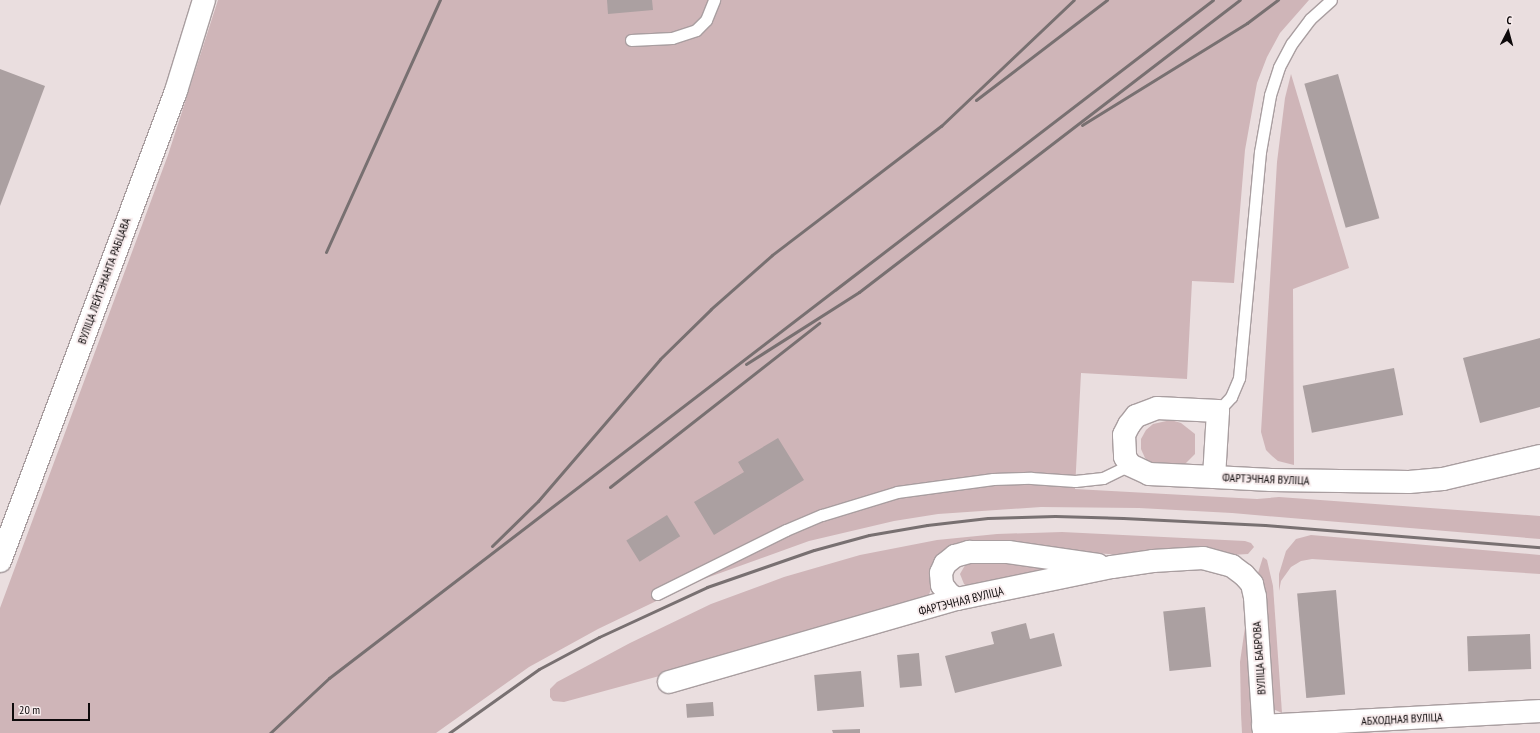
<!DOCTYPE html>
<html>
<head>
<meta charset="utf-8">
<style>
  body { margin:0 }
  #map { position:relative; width:1540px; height:733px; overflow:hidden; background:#eadedf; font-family:"PT Sans Narrow",sans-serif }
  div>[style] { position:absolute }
  .green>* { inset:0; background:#cfb5b8 }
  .building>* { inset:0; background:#aba0a1; transform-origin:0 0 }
  .roads { filter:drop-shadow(1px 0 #a99ea0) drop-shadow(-1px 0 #a99ea0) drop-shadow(0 1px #a99ea0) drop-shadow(0 -1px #a99ea0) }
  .service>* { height:11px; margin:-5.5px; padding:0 5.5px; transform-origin:5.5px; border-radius:5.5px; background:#fff }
  .minor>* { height:22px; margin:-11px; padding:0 11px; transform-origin:11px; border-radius:11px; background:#fff }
  .rail>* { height:3px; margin:-1.5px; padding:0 1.5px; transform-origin:1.5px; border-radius:1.5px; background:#787071 }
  span { translate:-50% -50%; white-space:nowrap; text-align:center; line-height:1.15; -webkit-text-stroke:3.5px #f7ebec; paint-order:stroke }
  .street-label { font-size:12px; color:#0e0a0b }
  .north { position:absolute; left:1488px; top:12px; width:40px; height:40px; -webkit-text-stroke:3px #f7ebec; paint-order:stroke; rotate:6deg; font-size:11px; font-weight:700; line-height:16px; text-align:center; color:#0e0a0b }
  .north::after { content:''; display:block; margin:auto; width:14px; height:18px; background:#0e0a0b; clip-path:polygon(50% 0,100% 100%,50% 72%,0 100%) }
  .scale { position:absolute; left:12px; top:703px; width:78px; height:18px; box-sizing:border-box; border:2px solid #0e0a0b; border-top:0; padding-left:5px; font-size:12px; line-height:14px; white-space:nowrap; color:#0e0a0b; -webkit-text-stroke:3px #f7ebec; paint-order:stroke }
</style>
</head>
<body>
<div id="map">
  <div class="green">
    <div style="clip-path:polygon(218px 0,1309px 0,1280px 33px,1267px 57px,1257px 83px,1245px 150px,1234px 283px,1192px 281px,1187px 379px,1081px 373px,1075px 489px,1257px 499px,1279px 497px,1540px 516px,1540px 539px,1232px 513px,1139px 508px,1041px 507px,938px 514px,894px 521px,809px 541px,698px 581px,598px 629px,529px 667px,436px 733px,0 733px,0 608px,168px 155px)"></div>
    <div style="clip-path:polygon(1291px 74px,1349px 268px,1293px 289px,1294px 465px,1278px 461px,1272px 456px,1266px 450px,1261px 432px,1277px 162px,1285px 98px)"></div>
    <div style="clip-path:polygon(1171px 420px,1181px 423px,1195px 434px,1195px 454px,1182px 467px,1152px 464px,1145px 458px,1141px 449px,1141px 439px,1146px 430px,1153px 424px)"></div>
    <div style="clip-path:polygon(1062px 532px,1245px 541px,1251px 543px,1254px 547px,1248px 554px,1232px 555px,1121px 555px,993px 545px,934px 581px,927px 600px,913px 607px,564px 702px,553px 701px,550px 697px,550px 689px,557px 682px,630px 643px,711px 604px,784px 577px,860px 555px,937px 540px,997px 534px)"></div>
    <div style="clip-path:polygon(1311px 535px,1540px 555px,1540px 574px,1312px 559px,1301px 561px,1291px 567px,1281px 581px,1279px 591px,1279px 574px,1286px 551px,1296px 539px)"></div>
    <div style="clip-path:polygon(1263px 557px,1267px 560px,1273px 586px,1282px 713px,1273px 709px,1258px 573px)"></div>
    <div style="clip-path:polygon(968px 560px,1046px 565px,1047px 569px,1046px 573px,969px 588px,964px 584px,960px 574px)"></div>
    <div style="clip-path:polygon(1245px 627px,1246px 627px,1252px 733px,1242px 733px,1241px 714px,1240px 662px)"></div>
  </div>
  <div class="building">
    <div style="clip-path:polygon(607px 0,652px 0,653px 10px,608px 14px)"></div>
    <div style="clip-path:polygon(0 69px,45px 86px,0 206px)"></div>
    <div style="left:1338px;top:74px;width:150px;height:35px;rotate:74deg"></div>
    <div style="clip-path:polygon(1540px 338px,1540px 407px,1480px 423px,1463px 358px)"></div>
    <div style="left:1394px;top:368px;width:48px;height:93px;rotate:79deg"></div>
    <div style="clip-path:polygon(778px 438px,804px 480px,714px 535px,694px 502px,744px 472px,738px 462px)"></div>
    <div style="left:667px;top:515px;width:25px;height:48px;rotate:58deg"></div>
    <div style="left:1336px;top:590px;width:105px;height:39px;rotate:85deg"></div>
    <div style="left:1205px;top:607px;width:60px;height:42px;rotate:84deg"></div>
    <div style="clip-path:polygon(1026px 623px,1030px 639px,1054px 633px,1062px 666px,955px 693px,945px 656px,994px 644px,991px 632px)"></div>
    <div style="left:1530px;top:634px;width:35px;height:63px;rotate:88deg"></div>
    <div style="left:919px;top:653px;width:33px;height:22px;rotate:85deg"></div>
    <div style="left:861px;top:671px;width:36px;height:47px;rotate:85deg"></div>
    <div style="left:713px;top:702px;width:14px;height:27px;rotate:86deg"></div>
    <div style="clip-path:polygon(860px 729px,860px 733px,833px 733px,832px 730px)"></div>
  </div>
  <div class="roads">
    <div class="service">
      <div style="left:631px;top:40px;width:41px;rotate:-2.8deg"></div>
      <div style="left:672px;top:38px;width:25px;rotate:-18deg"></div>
      <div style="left:696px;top:30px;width:14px;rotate:-45deg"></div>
      <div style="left:706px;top:20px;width:22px;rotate:-68deg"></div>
      <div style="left:1218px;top:411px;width:19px;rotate:-47deg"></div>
      <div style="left:1231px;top:397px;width:21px;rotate:-67deg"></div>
      <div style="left:1239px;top:378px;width:227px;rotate:-84.7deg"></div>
      <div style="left:1260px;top:152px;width:58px;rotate:-80deg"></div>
      <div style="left:1270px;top:95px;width:29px;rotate:-72deg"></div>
      <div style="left:1279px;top:67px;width:27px;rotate:-62deg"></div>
      <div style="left:1292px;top:43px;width:30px;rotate:-53deg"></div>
      <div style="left:1310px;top:19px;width:28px;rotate:-42deg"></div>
      <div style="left:657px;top:594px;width:144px;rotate:-26.4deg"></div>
      <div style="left:786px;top:530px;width:39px;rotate:-23deg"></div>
      <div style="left:822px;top:515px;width:78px;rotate:-17deg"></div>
      <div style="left:897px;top:492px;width:97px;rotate:-7.7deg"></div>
      <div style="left:993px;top:479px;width:38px;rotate:-2deg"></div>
      <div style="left:1031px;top:478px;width:44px;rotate:3.9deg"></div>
      <div style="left:1075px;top:481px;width:28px;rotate:-6deg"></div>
      <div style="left:1103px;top:478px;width:30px;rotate:-26deg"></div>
    </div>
    <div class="minor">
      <div style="left:1214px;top:477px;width:66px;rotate:-86.5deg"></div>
      <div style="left:1218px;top:411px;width:61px;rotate:-177.2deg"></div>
      <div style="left:1157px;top:408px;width:22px;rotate:159deg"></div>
      <div style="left:1136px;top:416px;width:11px;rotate:128deg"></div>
      <div style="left:1129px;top:425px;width:11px;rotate:117deg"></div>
      <div style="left:1124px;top:435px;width:22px;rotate:87deg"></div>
      <div style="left:1125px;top:457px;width:9px;rotate:58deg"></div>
      <div style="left:1130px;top:465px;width:21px;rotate:25deg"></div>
      <div style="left:1149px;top:474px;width:65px;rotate:2.6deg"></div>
      <div style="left:1214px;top:477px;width:57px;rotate:3deg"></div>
      <div style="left:1271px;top:480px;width:138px;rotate:0.8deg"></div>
      <div style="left:1409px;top:482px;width:34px;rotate:-5deg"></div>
      <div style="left:1443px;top:479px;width:100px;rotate:-13.3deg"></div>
      <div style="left:0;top:561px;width:502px;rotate:-69.47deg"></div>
      <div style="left:176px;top:91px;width:95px;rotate:-72.9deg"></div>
      <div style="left:957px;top:599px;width:9px;rotate:-148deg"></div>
      <div style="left:949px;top:594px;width:11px;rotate:-128deg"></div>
      <div style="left:942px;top:585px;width:12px;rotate:-95deg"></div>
      <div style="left:941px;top:573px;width:10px;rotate:-66deg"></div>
      <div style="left:945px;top:564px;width:13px;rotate:-39deg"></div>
      <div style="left:955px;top:556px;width:15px;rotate:-16deg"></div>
      <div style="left:969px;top:552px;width:39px"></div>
      <div style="left:1008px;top:552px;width:91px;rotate:8.2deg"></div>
      <div style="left:669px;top:682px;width:300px;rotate:-16.1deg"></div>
      <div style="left:957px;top:599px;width:158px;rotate:-11.7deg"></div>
      <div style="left:1112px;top:567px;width:41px;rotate:-8.3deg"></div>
      <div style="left:1153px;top:561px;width:50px;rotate:-3.4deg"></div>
      <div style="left:1203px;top:558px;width:30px;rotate:15deg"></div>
      <div style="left:1232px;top:566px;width:15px;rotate:37deg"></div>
      <div style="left:1244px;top:575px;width:12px;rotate:48deg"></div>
      <div style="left:1252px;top:584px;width:13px;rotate:77deg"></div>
      <div style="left:1255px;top:597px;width:136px;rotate:86.2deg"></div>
      <div style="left:1263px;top:726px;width:277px;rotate:-3.1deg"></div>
    </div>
  </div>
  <div class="rail">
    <div style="left:976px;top:100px;width:165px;rotate:-37.4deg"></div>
    <div style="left:1082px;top:125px;width:194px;rotate:-31.7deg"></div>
    <div style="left:1247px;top:23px;width:39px;rotate:-37deg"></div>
    <div style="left:326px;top:252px;width:277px;rotate:-65.7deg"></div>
    <div style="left:746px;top:364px;width:134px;rotate:-32.5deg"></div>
    <div style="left:859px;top:292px;width:480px;rotate:-37.5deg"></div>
    <div style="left:610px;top:487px;width:266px;rotate:-38.1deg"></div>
    <div style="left:492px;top:546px;width:64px;rotate:-44.4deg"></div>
    <div style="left:538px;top:501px;width:187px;rotate:-49.3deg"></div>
    <div style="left:660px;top:359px;width:71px;rotate:-44.4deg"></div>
    <div style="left:711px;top:309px;width:81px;rotate:-41.5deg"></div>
    <div style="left:772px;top:255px;width:213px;rotate:-37.4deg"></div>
    <div style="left:941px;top:126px;width:183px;rotate:-43.5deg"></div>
    <div style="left:270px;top:733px;width:81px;rotate:-43deg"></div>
    <div style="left:329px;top:678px;width:1114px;rotate:-37.49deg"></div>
    <div style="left:449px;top:733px;width:110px;rotate:-35.4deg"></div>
    <div style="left:539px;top:669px;width:68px;rotate:-28.1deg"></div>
    <div style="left:599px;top:637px;width:119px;rotate:-24.8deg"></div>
    <div style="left:707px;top:587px;width:113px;rotate:-19.1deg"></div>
    <div style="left:814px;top:550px;width:57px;rotate:-15.3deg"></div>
    <div style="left:869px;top:535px;width:59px;rotate:-9.8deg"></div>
    <div style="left:927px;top:525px;width:61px;rotate:-6.5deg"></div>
    <div style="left:988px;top:518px;width:67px;rotate:-1.7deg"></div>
    <div style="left:1055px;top:516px;width:68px;rotate:1.7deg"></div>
    <div style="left:1123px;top:518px;width:142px;rotate:2.8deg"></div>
    <div style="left:1265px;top:525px;width:276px;rotate:4.6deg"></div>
  </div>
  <div class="street-label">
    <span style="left:104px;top:281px;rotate:-70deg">ВУЛІЦА ЛЕЙТЭНАНТА РАБЦАВА</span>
    <span style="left:1266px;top:479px;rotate:2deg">ФАРТЭЧНАЯ ВУЛІЦА</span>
    <span style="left:961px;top:601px;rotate:-14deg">ФАРТЭЧНАЯ ВУЛІЦА</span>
    <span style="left:1259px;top:658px;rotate:-94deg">ВУЛІЦА БАБРОВА</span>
    <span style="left:1402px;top:719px;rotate:-3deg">АБХОДНАЯ ВУЛІЦА</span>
  </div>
  <div class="north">С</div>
  <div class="scale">20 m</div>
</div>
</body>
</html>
